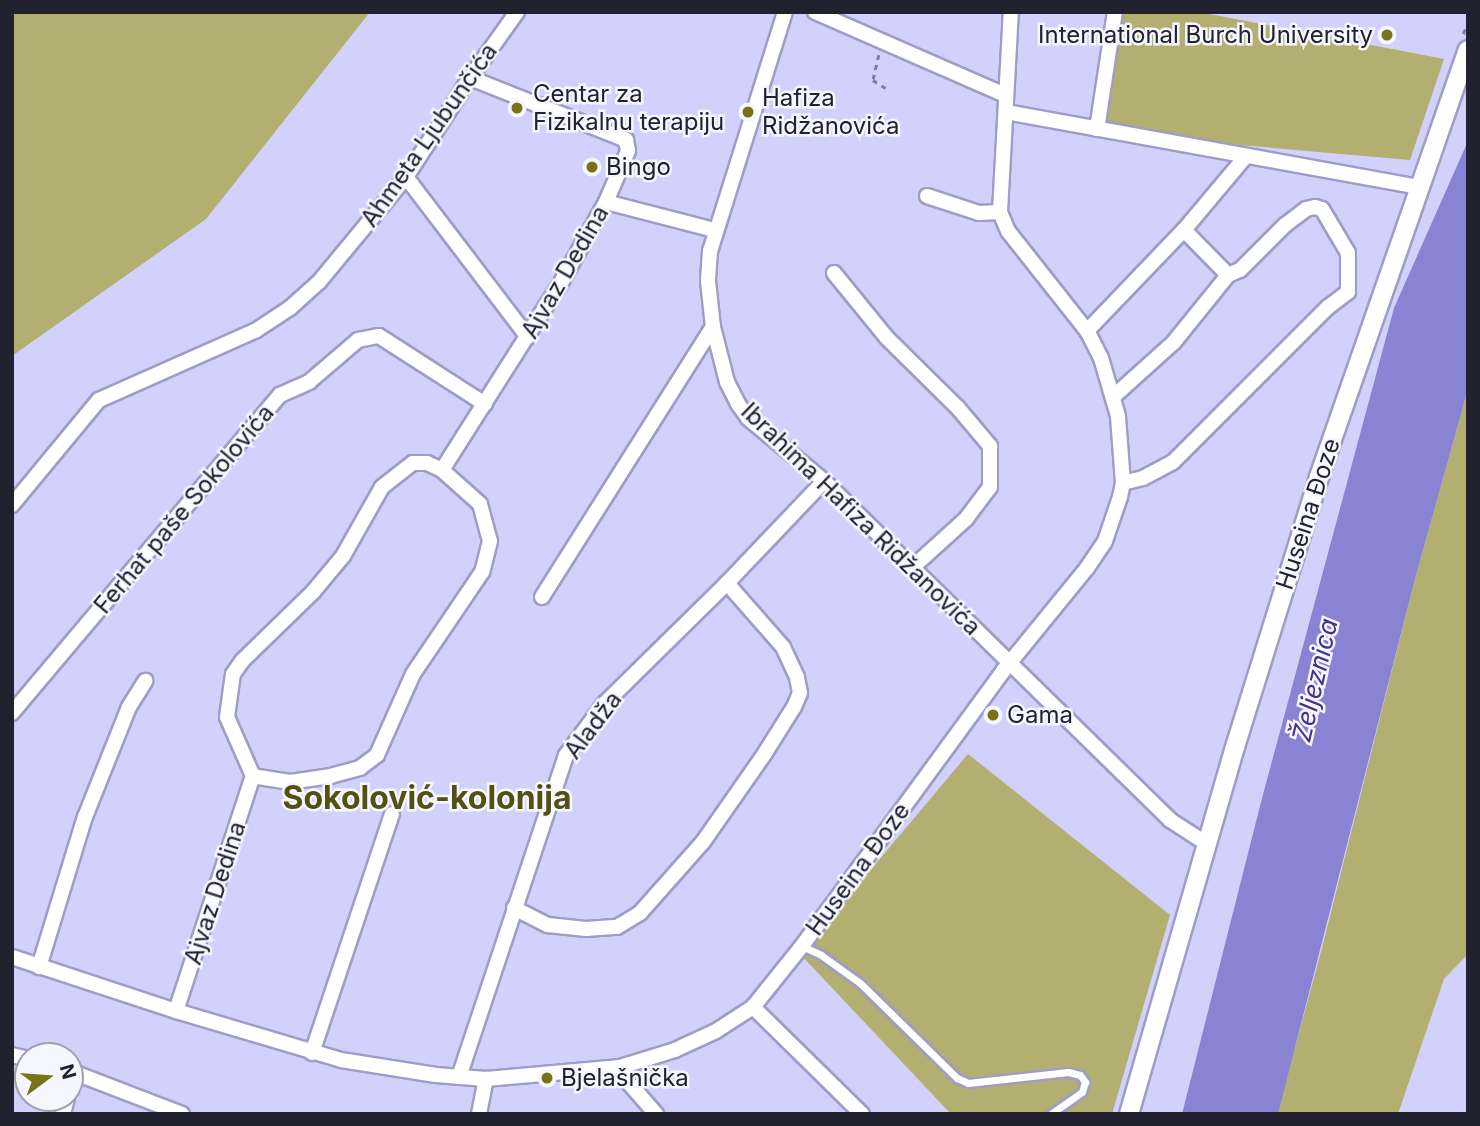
<!DOCTYPE html>
<html>
<head>
<meta charset="utf-8">
<style>
  body { margin:0 }
  #map { position:relative; width:1480px; height:1126px; overflow:hidden; background:#d2d1fb; font-family:Inter,sans-serif }
  div>[style] { position:absolute }
  .green>* { inset:0; background:#b2af70 }
  .water>* { inset:0; background:#8983d3 }
  .path>* { height:2.5px; margin-top:-1.25px; transform-origin:0; background:repeating-linear-gradient(90deg,#7e7d9a 0 5px,transparent 0 10px) }
  .roads { filter:drop-shadow(2px 0 #9e9dc5) drop-shadow(-2px 0 #9e9dc5) drop-shadow(0 2px #9e9dc5) drop-shadow(0 -2px #9e9dc5) }
  .service>* { height:7px; margin:-3.5px; padding:0 3.5px; transform-origin:3.5px; border-radius:3.5px; background:#fff }
  .minor>* { height:14px; margin:-7px; padding:0 7px; transform-origin:7px; border-radius:7px; background:#fff }
  .tertiary>* { height:18px; margin:-9px; padding:0 9px; transform-origin:9px; border-radius:9px; background:#fff }
  .dots>* { width:19px; height:19px; translate:-50% -50%; box-sizing:border-box; border:4px solid #f6f6ff; border-radius:50% }
  span { translate:-50% -50%; white-space:nowrap; text-align:center; line-height:1.15; -webkit-text-stroke:5px #f6f6ff; paint-order:stroke }
  .poi-label { font-size:24px; color:#222130 }
  .right { translate:-100% -50%; text-align:right }
  .left { translate:0 -50%; text-align:left }
  .street-label { font-size:24px; color:#222130 }
  .water-label { font-size:26px; color:#42318f; font-style:italic }
  .district-label { font-size:32px; color:#535012; font-weight:700 }
  .frame { position:absolute; inset:0; border:14px solid #222130; pointer-events:none }
  .north { position:absolute; left:14px; top:1042px; width:70px; height:70px; box-sizing:border-box; background:#f6f6ff; border:2px solid #a1a1ac; border-radius:50%; rotate:74deg; font-size:19px; font-weight:700; line-height:28px; text-align:center; color:#222130 }
  .north::after { content:''; display:block; margin:auto; width:24px; height:32px; background:#787316; clip-path:polygon(50% 0,100% 100%,50% 72%,0 100%) }
</style>
</head>
<body>
<div id="map">
  <div class="green">
    <div style="clip-path:polygon(12px 12px,370px 12px,206px 219px,12px 356px)"></div>
    <div style="clip-path:polygon(1119px 12px,1199px 12px,1444px 59px,1410px 160px,1103px 133px)"></div>
    <div style="clip-path:polygon(1468px 389px,1468px 954px,1444px 979px,1398px 1114px,1277px 1114px,1322px 948px,1416px 575px)"></div>
    <div style="clip-path:polygon(968px 754px,1170px 915px,1112px 1114px,951px 1114px,800px 954px)"></div>
  </div>
  <div class="water">
    <div style="clip-path:polygon(1468px 141px,1468px 389px,1416px 575px,1278px 1114px,1182px 1114px,1261px 802px,1394px 308px)"></div>
  </div>
  <div class="path">
    <div style="left:1463px;top:34px;width:13px;rotate:-67deg"></div>
    <div style="left:879px;top:55px;width:26px;rotate:103deg"></div>
    <div style="left:873px;top:80px;width:15px;rotate:32deg"></div>
  </div>
  <div class="roads">
    <div class="service">
      <div style="left:802px;top:946px;width:21px;rotate:25deg"></div>
      <div style="left:821px;top:955px;width:48px;rotate:35.7deg"></div>
      <div style="left:860px;top:983px;width:136px;rotate:44.4deg"></div>
      <div style="left:957px;top:1078px;width:12px;rotate:24deg"></div>
      <div style="left:968px;top:1083px;width:101px;rotate:-6.3deg"></div>
      <div style="left:1068px;top:1072px;width:12px;rotate:14deg"></div>
      <div style="left:1080px;top:1075px;width:9px;rotate:54deg"></div>
      <div style="left:1085px;top:1082px;width:10px;rotate:107deg"></div>
      <div style="left:1082px;top:1092px;width:39px;rotate:145deg"></div>
    </div>
    <div class="minor">
      <div style="left:785px;top:12px;width:250px;rotate:107.4deg"></div>
      <div style="left:710px;top:251px;width:30px;rotate:94deg"></div>
      <div style="left:708px;top:281px;width:46px;rotate:83.8deg"></div>
      <div style="left:713px;top:327px;width:57px;rotate:75.7deg"></div>
      <div style="left:727px;top:382px;width:25px;rotate:63deg"></div>
      <div style="left:738px;top:404px;width:17px;rotate:54deg"></div>
      <div style="left:748px;top:418px;width:99px;rotate:39.7deg"></div>
      <div style="left:824px;top:481px;width:484px;rotate:44.4deg"></div>
      <div style="left:1170px;top:820px;width:44px;rotate:33deg"></div>
      <div style="left:815px;top:12px;width:207px;rotate:23.6deg"></div>
      <div style="left:1006px;top:112px;width:419px;rotate:10.3deg"></div>
      <div style="left:1097px;top:129px;width:118px;rotate:-81.3deg"></div>
      <div style="left:406px;top:177px;width:201px;rotate:52.7deg"></div>
      <div style="left:927px;top:196px;width:55px;rotate:18.1deg"></div>
      <div style="left:979px;top:213px;width:21px;rotate:-3deg"></div>
      <div style="left:606px;top:202px;width:112px;rotate:14.5deg"></div>
      <div style="left:1184px;top:230px;width:63px;rotate:45.6deg"></div>
      <div style="left:834px;top:273px;width:84px;rotate:50.8deg"></div>
      <div style="left:887px;top:338px;width:100px;rotate:44.6deg"></div>
      <div style="left:958px;top:408px;width:50px;rotate:49.9deg"></div>
      <div style="left:990px;top:446px;width:41px;rotate:90deg"></div>
      <div style="left:990px;top:487px;width:39px;rotate:127deg"></div>
      <div style="left:967px;top:518px;width:73px;rotate:137.8deg"></div>
      <div style="left:1087px;top:331px;width:140px;rotate:-46.2deg"></div>
      <div style="left:1184px;top:230px;width:97px;rotate:-50deg"></div>
      <div style="left:1113px;top:397px;width:82px;rotate:-42deg"></div>
      <div style="left:1174px;top:342px;width:86px;rotate:-51.1deg"></div>
      <div style="left:1228px;top:275px;width:13px;rotate:-23deg"></div>
      <div style="left:1240px;top:270px;width:64px;rotate:-45deg"></div>
      <div style="left:1285px;top:225px;width:26px;rotate:-37deg"></div>
      <div style="left:1306px;top:209px;width:9px;rotate:-13deg"></div>
      <div style="left:1315px;top:207px;width:7px;rotate:16deg"></div>
      <div style="left:1322px;top:209px;width:51px;rotate:59.4deg"></div>
      <div style="left:1348px;top:253px;width:39px;rotate:90deg"></div>
      <div style="left:1348px;top:292px;width:25px;rotate:143deg"></div>
      <div style="left:1328px;top:307px;width:219px;rotate:135deg"></div>
      <div style="left:1173px;top:462px;width:34px;rotate:152deg"></div>
      <div style="left:1143px;top:478px;width:21px;rotate:166deg"></div>
      <div style="left:442px;top:470px;width:226px;rotate:-57.6deg"></div>
      <div style="left:563px;top:279px;width:88px;rotate:-60.8deg"></div>
      <div style="left:606px;top:202px;width:56px;rotate:-66.7deg"></div>
      <div style="left:628px;top:151px;width:11px;rotate:-100deg"></div>
      <div style="left:626px;top:140px;width:168px;rotate:-158.3deg"></div>
      <div style="left:12px;top:505px;width:136px;rotate:-50.4deg"></div>
      <div style="left:99px;top:400px;width:171px;rotate:-23.9deg"></div>
      <div style="left:255px;top:331px;width:42px;rotate:-33.3deg"></div>
      <div style="left:290px;top:308px;width:39px;rotate:-42deg"></div>
      <div style="left:319px;top:282px;width:136px;rotate:-50.4deg"></div>
      <div style="left:406px;top:177px;width:118px;rotate:-57.1deg"></div>
      <div style="left:470px;top:78px;width:81px;rotate:-54.5deg"></div>
      <div style="left:542px;top:597px;width:320px;rotate:-57.7deg"></div>
      <div style="left:12px;top:713px;width:416px;rotate:-49.9deg"></div>
      <div style="left:280px;top:395px;width:32px;rotate:-24deg"></div>
      <div style="left:309px;top:382px;width:65px;rotate:-40.6deg"></div>
      <div style="left:358px;top:340px;width:21px;rotate:-11deg"></div>
      <div style="left:379px;top:336px;width:126px;rotate:32.7deg"></div>
      <div style="left:514px;top:908px;width:38px;rotate:27deg"></div>
      <div style="left:548px;top:925px;width:38px;rotate:6deg"></div>
      <div style="left:586px;top:929px;width:31px;rotate:-4deg"></div>
      <div style="left:617px;top:927px;width:27px;rotate:-31deg"></div>
      <div style="left:640px;top:913px;width:95px;rotate:-48.4deg"></div>
      <div style="left:703px;top:842px;width:108px;rotate:-55.1deg"></div>
      <div style="left:765px;top:753px;width:54px;rotate:-57.8deg"></div>
      <div style="left:794px;top:707px;width:15px;rotate:-67deg"></div>
      <div style="left:800px;top:693px;width:16px;rotate:-101deg"></div>
      <div style="left:797px;top:677px;width:33px;rotate:-115deg"></div>
      <div style="left:783px;top:647px;width:85px;rotate:-131.2deg"></div>
      <div style="left:12px;top:957px;width:173px;rotate:18.2deg"></div>
      <div style="left:176px;top:1011px;width:172px;rotate:16.5deg"></div>
      <div style="left:341px;top:1060px;width:96px;rotate:9deg"></div>
      <div style="left:436px;top:1075px;width:50px;rotate:4.6deg"></div>
      <div style="left:486px;top:1079px;width:135px;rotate:-5.1deg"></div>
      <div style="left:620px;top:1067px;width:58px;rotate:-17.2deg"></div>
      <div style="left:675px;top:1050px;width:45px;rotate:-24.9deg"></div>
      <div style="left:716px;top:1031px;width:44px;rotate:-33deg"></div>
      <div style="left:753px;top:1007px;width:78px;rotate:-51.2deg"></div>
      <div style="left:802px;top:946px;width:341px;rotate:-53.8deg"></div>
      <div style="left:1003px;top:671px;width:133px;rotate:-50.8deg"></div>
      <div style="left:1087px;top:568px;width:32px;rotate:-56deg"></div>
      <div style="left:1105px;top:541px;width:46px;rotate:-71.2deg"></div>
      <div style="left:1120px;top:497px;width:14px;rotate:-78deg"></div>
      <div style="left:1123px;top:483px;width:67px;rotate:-94.3deg"></div>
      <div style="left:1118px;top:416px;width:60px;rotate:-106.3deg"></div>
      <div style="left:1101px;top:358px;width:30px;rotate:-117deg"></div>
      <div style="left:1087px;top:331px;width:127px;rotate:-128.3deg"></div>
      <div style="left:1008px;top:231px;width:21px;rotate:-113deg"></div>
      <div style="left:1000px;top:212px;width:200px;rotate:-86.9deg"></div>
      <div style="left:39px;top:967px;width:157px;rotate:-73deg"></div>
      <div style="left:85px;top:817px;width:118px;rotate:-68.2deg"></div>
      <div style="left:129px;top:707px;width:31px;rotate:-58deg"></div>
      <div style="left:753px;top:1007px;width:153px;rotate:44.5deg"></div>
      <div style="left:176px;top:1011px;width:247px;rotate:-71.9deg"></div>
      <div style="left:253px;top:776px;width:64px;rotate:-113.8deg"></div>
      <div style="left:227px;top:717px;width:43px;rotate:-82.1deg"></div>
      <div style="left:233px;top:674px;width:16px;rotate:-55deg"></div>
      <div style="left:242px;top:661px;width:99px;rotate:-44.2deg"></div>
      <div style="left:313px;top:592px;width:47px;rotate:-50.2deg"></div>
      <div style="left:343px;top:556px;width:79px;rotate:-60.5deg"></div>
      <div style="left:382px;top:487px;width:39px;rotate:-38deg"></div>
      <div style="left:413px;top:463px;width:14px"></div>
      <div style="left:427px;top:463px;width:17px;rotate:25deg"></div>
      <div style="left:442px;top:470px;width:51px;rotate:41.8deg"></div>
      <div style="left:480px;top:504px;width:38px;rotate:75deg"></div>
      <div style="left:490px;top:541px;width:32px;rotate:104deg"></div>
      <div style="left:482px;top:572px;width:123px;rotate:124.1deg"></div>
      <div style="left:413px;top:674px;width:89px;rotate:114deg"></div>
      <div style="left:377px;top:755px;width:21px;rotate:143deg"></div>
      <div style="left:360px;top:768px;width:30px;rotate:165deg"></div>
      <div style="left:331px;top:776px;width:41px;rotate:171.7deg"></div>
      <div style="left:290px;top:782px;width:37px;rotate:-171deg"></div>
      <div style="left:312px;top:1053px;width:252px;rotate:-71.5deg"></div>
      <div style="left:12px;top:1055px;width:16px;rotate:14deg"></div>
      <div style="left:620px;top:1067px;width:17px;rotate:62deg"></div>
      <div style="left:628px;top:1082px;width:43px;rotate:48.8deg"></div>
      <div style="left:70px;top:1071px;width:120px;rotate:21deg"></div>
      <div style="left:459px;top:1077px;width:339px;rotate:-71.6deg"></div>
      <div style="left:566px;top:755px;width:64px;rotate:-53.3deg"></div>
      <div style="left:604px;top:704px;width:173px;rotate:-44.5deg"></div>
      <div style="left:727px;top:583px;width:141px;rotate:-46.4deg"></div>
      <div style="left:70px;top:1086px;width:15px;rotate:-74deg"></div>
      <div style="left:63px;top:1114px;width:16px;rotate:-76deg"></div>
      <div style="left:479px;top:1114px;width:36px;rotate:-79deg"></div>
    </div>
    <div class="tertiary">
      <div style="left:1129px;top:1114px;width:382px;rotate:-73.9deg"></div>
      <div style="left:1235px;top:747px;width:283px;rotate:-72.7deg"></div>
      <div style="left:1319px;top:477px;width:452px;rotate:-70.8deg"></div>
    </div>
  </div>
  <div class="dots">
    <div style="left:1387px;top:35px;background:#787316"></div>
    <div style="left:517px;top:108px;background:#787316"></div>
    <div style="left:748px;top:112px;background:#787316"></div>
    <div style="left:592px;top:167px;background:#787316"></div>
    <div style="left:993px;top:715px;background:#787316"></div>
    <div style="left:547px;top:1078px;background:#787316"></div>
  </div>
  <div class="poi-label">
    <span class="right" style="left:1373px;top:35px">International Burch University</span>
    <span class="left" style="left:533px;top:108px">Centar za<br>Fizikalnu terapiju</span>
    <span class="left" style="left:762px;top:112px">Hafiza<br>Ridžanovića</span>
    <span class="left" style="left:606px;top:167px">Bingo</span>
    <span class="left" style="left:1007px;top:715px">Gama</span>
    <span class="left" style="left:561px;top:1078px">Bjelašnička</span>
  </div>
  <div class="street-label">
    <span style="left:429px;top:135px;rotate:-55deg">Ahmeta Ljubunčića</span>
    <span style="left:565px;top:272px;rotate:-60deg">Ajvaz Dedina</span>
    <span style="left:184px;top:509px;rotate:-50deg">Ferhat paše Sokolovića</span>
    <span style="left:1308px;top:514px;rotate:-72deg">Huseina Đoze</span>
    <span style="left:861px;top:519px;rotate:44deg">Ibrahima Hafiza Ridžanovića</span>
    <span style="left:593px;top:725px;rotate:-53deg">Aladža</span>
    <span style="left:858px;top:869px;rotate:-54deg">Huseina Đoze</span>
    <span style="left:215px;top:893px;rotate:-72deg">Ajvaz Dedina</span>
  </div>
  <div class="water-label">
    <span style="left:1315px;top:680px;rotate:-77deg">Željeznica</span>
  </div>
  <div class="district-label">
    <span style="left:427px;top:798px">Sokolović-kolonija</span>
  </div>
  <div class="frame"></div>
  <div class="north">N</div>
</div>
</body>
</html>
